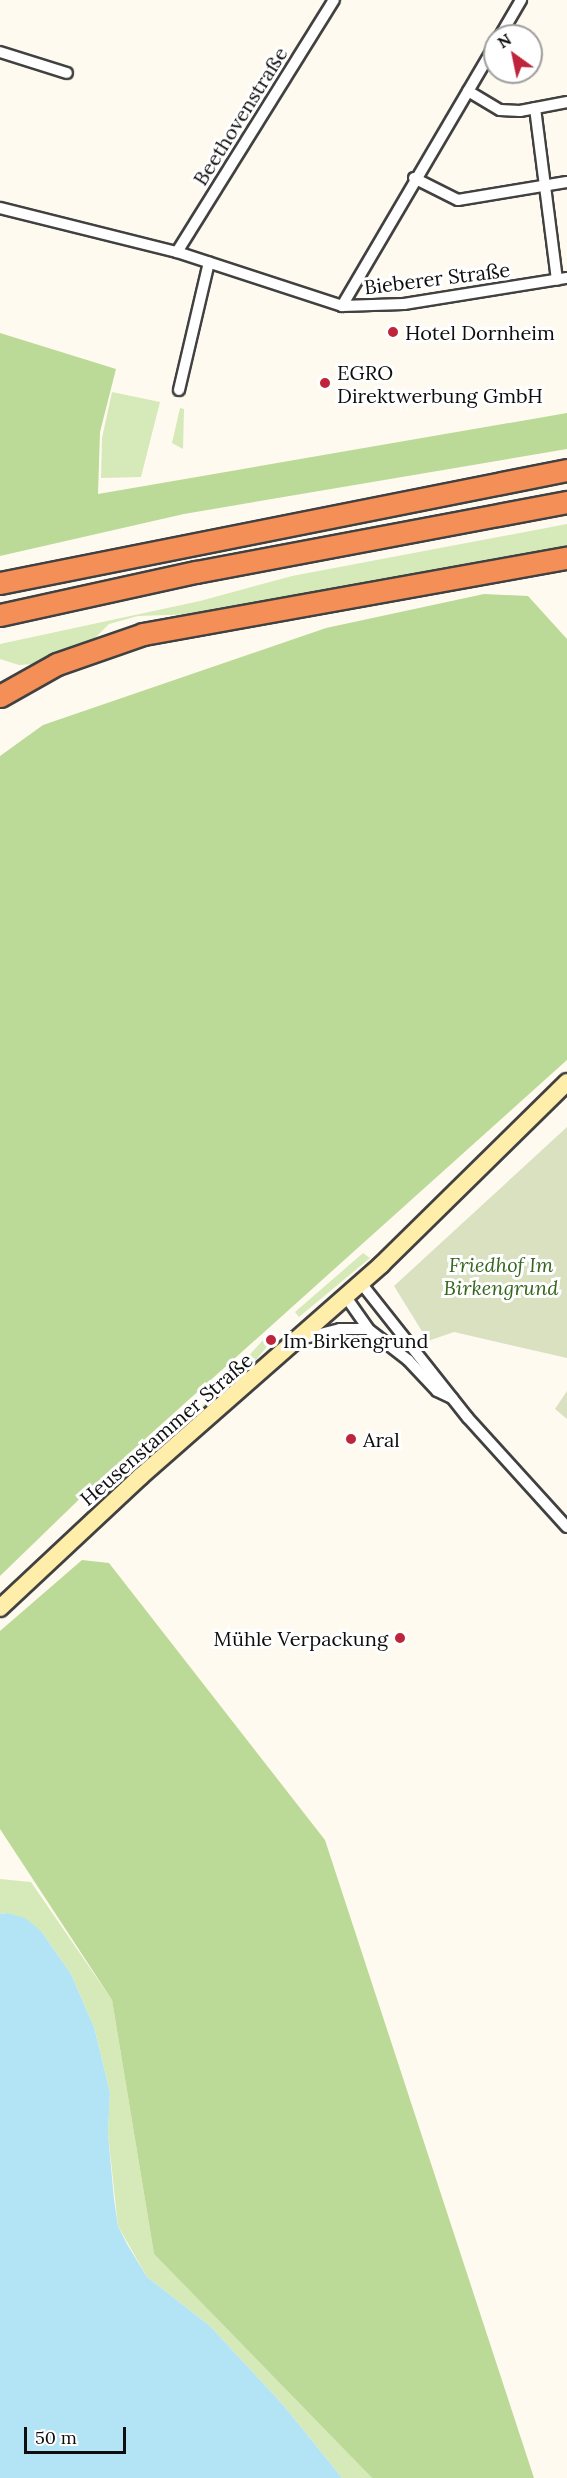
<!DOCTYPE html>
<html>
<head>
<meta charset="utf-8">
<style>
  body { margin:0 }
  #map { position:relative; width:567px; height:2478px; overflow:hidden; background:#fffaef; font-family:Lora,serif }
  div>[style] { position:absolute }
  .green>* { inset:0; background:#d6e9b8 }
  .forest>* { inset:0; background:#bcda97 }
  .cemetery>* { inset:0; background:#d9e1c0 }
  .water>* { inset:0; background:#b3e4f6 }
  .roads { filter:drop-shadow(2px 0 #414141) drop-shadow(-2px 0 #414141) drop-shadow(0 2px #414141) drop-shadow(0 -2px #414141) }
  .minor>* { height:10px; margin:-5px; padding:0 5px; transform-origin:5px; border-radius:5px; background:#fff }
  .secondary>* { height:16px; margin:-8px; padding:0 8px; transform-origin:8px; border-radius:8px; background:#ffedaa }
  .motorway>* { height:21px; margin:-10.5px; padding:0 10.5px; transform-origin:10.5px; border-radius:10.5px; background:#f49057 }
  .dots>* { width:16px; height:16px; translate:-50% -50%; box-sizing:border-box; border:3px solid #fff; border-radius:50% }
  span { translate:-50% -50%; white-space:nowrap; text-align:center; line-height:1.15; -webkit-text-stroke:6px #fff; paint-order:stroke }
  .street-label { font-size:20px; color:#0e0e0e }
  .poi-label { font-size:20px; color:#0e0e0e }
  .left { translate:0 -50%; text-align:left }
  .right { translate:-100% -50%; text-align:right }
  .park-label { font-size:20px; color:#34661e; font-style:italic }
  .north { position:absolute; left:483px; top:24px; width:60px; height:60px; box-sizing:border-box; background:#fff; border:2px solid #9f9f9f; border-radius:50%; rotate:327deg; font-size:16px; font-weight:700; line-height:24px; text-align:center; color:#0e0e0e }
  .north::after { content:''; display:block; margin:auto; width:21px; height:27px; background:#be253b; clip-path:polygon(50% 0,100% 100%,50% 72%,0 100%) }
  .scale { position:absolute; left:24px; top:2427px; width:102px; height:27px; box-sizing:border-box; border:3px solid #0e0e0e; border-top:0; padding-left:8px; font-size:18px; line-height:21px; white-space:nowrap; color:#0e0e0e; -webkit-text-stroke:4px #fff; paint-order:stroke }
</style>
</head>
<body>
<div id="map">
  <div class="green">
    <div style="clip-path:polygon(112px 392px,160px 402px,141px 477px,101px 478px,102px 438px)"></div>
    <div style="clip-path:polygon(180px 408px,184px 409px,183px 449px,172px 443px)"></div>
    <div style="clip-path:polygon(567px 524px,567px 547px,196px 614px,138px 616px,109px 624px,93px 640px,34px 664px,19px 665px,0 659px,0 644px,200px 601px,292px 576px)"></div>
    <div style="clip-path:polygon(363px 1253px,370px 1258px,299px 1317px,295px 1312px)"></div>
    <div style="clip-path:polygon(264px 1339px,269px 1344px,241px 1378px,198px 1411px)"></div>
    <div style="clip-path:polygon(0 1879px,31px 1882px,112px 2000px,154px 2254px,372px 2478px,342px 2478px,284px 2406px,210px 2326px,147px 2277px,118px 2226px,108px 2134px,110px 2092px,94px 2027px,71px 1974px,41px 1931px,7px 1913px,0 1914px)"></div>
  </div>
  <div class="forest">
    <div style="clip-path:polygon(0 333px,116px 369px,100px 432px,98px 494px,567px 413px,567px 449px,184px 514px,0 556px)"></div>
    <div style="clip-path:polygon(484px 594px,528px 596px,567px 639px,567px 1060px,95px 1484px,0 1576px,0 756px,43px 725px,326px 628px)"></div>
    <div style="clip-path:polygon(82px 1560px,109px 1563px,325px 1840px,534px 2478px,372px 2478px,154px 2254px,112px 2000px,0 1829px,0 1631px)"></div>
  </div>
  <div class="cemetery">
    <div style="clip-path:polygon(567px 1127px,567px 1358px,454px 1332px,428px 1341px,394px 1286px)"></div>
    <div style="clip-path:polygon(567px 1391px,567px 1419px,555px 1409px)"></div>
  </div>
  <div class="water">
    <div style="clip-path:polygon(7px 1913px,25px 1918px,41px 1931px,71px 1974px,94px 2027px,110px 2092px,108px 2134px,114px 2199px,118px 2226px,127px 2244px,147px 2277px,210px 2326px,284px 2406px,342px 2478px,0 2478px,0 1914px)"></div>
  </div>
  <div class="roads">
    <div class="minor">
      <div style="left:500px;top:36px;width:42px;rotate:-59.7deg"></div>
      <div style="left:0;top:52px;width:70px;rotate:17.4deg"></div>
      <div style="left:468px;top:91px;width:37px;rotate:31deg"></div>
      <div style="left:500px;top:110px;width:20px;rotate:3deg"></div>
      <div style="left:520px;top:111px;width:48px;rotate:-10.8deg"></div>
      <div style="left:535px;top:108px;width:173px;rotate:82.7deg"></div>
      <div style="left:414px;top:178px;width:49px;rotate:26.6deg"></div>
      <div style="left:458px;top:200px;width:110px;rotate:-9.4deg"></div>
      <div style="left:0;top:208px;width:182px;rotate:14deg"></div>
      <div style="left:177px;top:252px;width:174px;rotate:18.1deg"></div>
      <div style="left:342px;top:306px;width:62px;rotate:-1.8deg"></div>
      <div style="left:404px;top:304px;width:165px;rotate:-9.1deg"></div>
      <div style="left:177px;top:252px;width:297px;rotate:-58.1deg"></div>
      <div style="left:342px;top:306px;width:303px;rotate:-59.6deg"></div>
      <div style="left:179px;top:390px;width:131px;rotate:-76.8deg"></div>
      <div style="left:361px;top:1283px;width:172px;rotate:51.6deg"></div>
      <div style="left:468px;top:1418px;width:147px;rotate:47.8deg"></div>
      <div style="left:346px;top:1297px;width:39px;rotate:55deg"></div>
      <div style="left:368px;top:1329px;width:51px;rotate:37.8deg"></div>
      <div style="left:408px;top:1360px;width:42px;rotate:46.9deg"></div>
      <div style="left:437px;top:1391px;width:17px;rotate:25deg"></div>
      <div style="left:301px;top:1339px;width:40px;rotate:-14.4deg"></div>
      <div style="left:340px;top:1329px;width:28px"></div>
    </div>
    <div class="secondary">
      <div style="left:0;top:1608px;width:192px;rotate:-43.1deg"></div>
      <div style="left:140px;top:1477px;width:321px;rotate:-41.3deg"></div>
      <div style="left:381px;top:1265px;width:261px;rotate:-44.5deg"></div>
    </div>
    <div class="motorway">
      <div style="left:0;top:583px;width:578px;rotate:-11.27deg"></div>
      <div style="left:0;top:615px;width:201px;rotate:-12.4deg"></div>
      <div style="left:196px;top:572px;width:378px;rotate:-10.7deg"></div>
      <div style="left:0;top:696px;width:65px;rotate:-29.3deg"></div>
      <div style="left:57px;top:664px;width:91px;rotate:-19.2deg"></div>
      <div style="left:143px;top:634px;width:431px;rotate:-10.2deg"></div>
    </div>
  </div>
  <div class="dots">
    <div style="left:393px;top:332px;background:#be253b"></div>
    <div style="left:325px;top:383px;background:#be253b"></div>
    <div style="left:271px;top:1340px;background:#be253b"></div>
    <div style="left:351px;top:1439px;background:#be253b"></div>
    <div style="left:400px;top:1638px;background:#be253b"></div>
  </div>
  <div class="street-label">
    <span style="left:240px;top:116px;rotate:-58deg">Beethovenstraße</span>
    <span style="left:437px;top:278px;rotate:-7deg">Bieberer Straße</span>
    <span style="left:166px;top:1429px;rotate:-41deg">Heusenstammer Straße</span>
  </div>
  <div class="poi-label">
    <span class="left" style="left:405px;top:332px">Hotel Dornheim</span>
    <span class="left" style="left:337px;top:384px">EGRO<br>Direktwerbung GmbH</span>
    <span class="left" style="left:283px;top:1340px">Im Birkengrund</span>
    <span class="left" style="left:363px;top:1439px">Aral</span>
    <span class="right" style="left:388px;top:1638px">Mühle Verpackung</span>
  </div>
  <div class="park-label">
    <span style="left:501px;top:1276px">Friedhof Im<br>Birkengrund</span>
  </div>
  <div class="north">N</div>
  <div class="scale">50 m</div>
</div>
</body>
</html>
